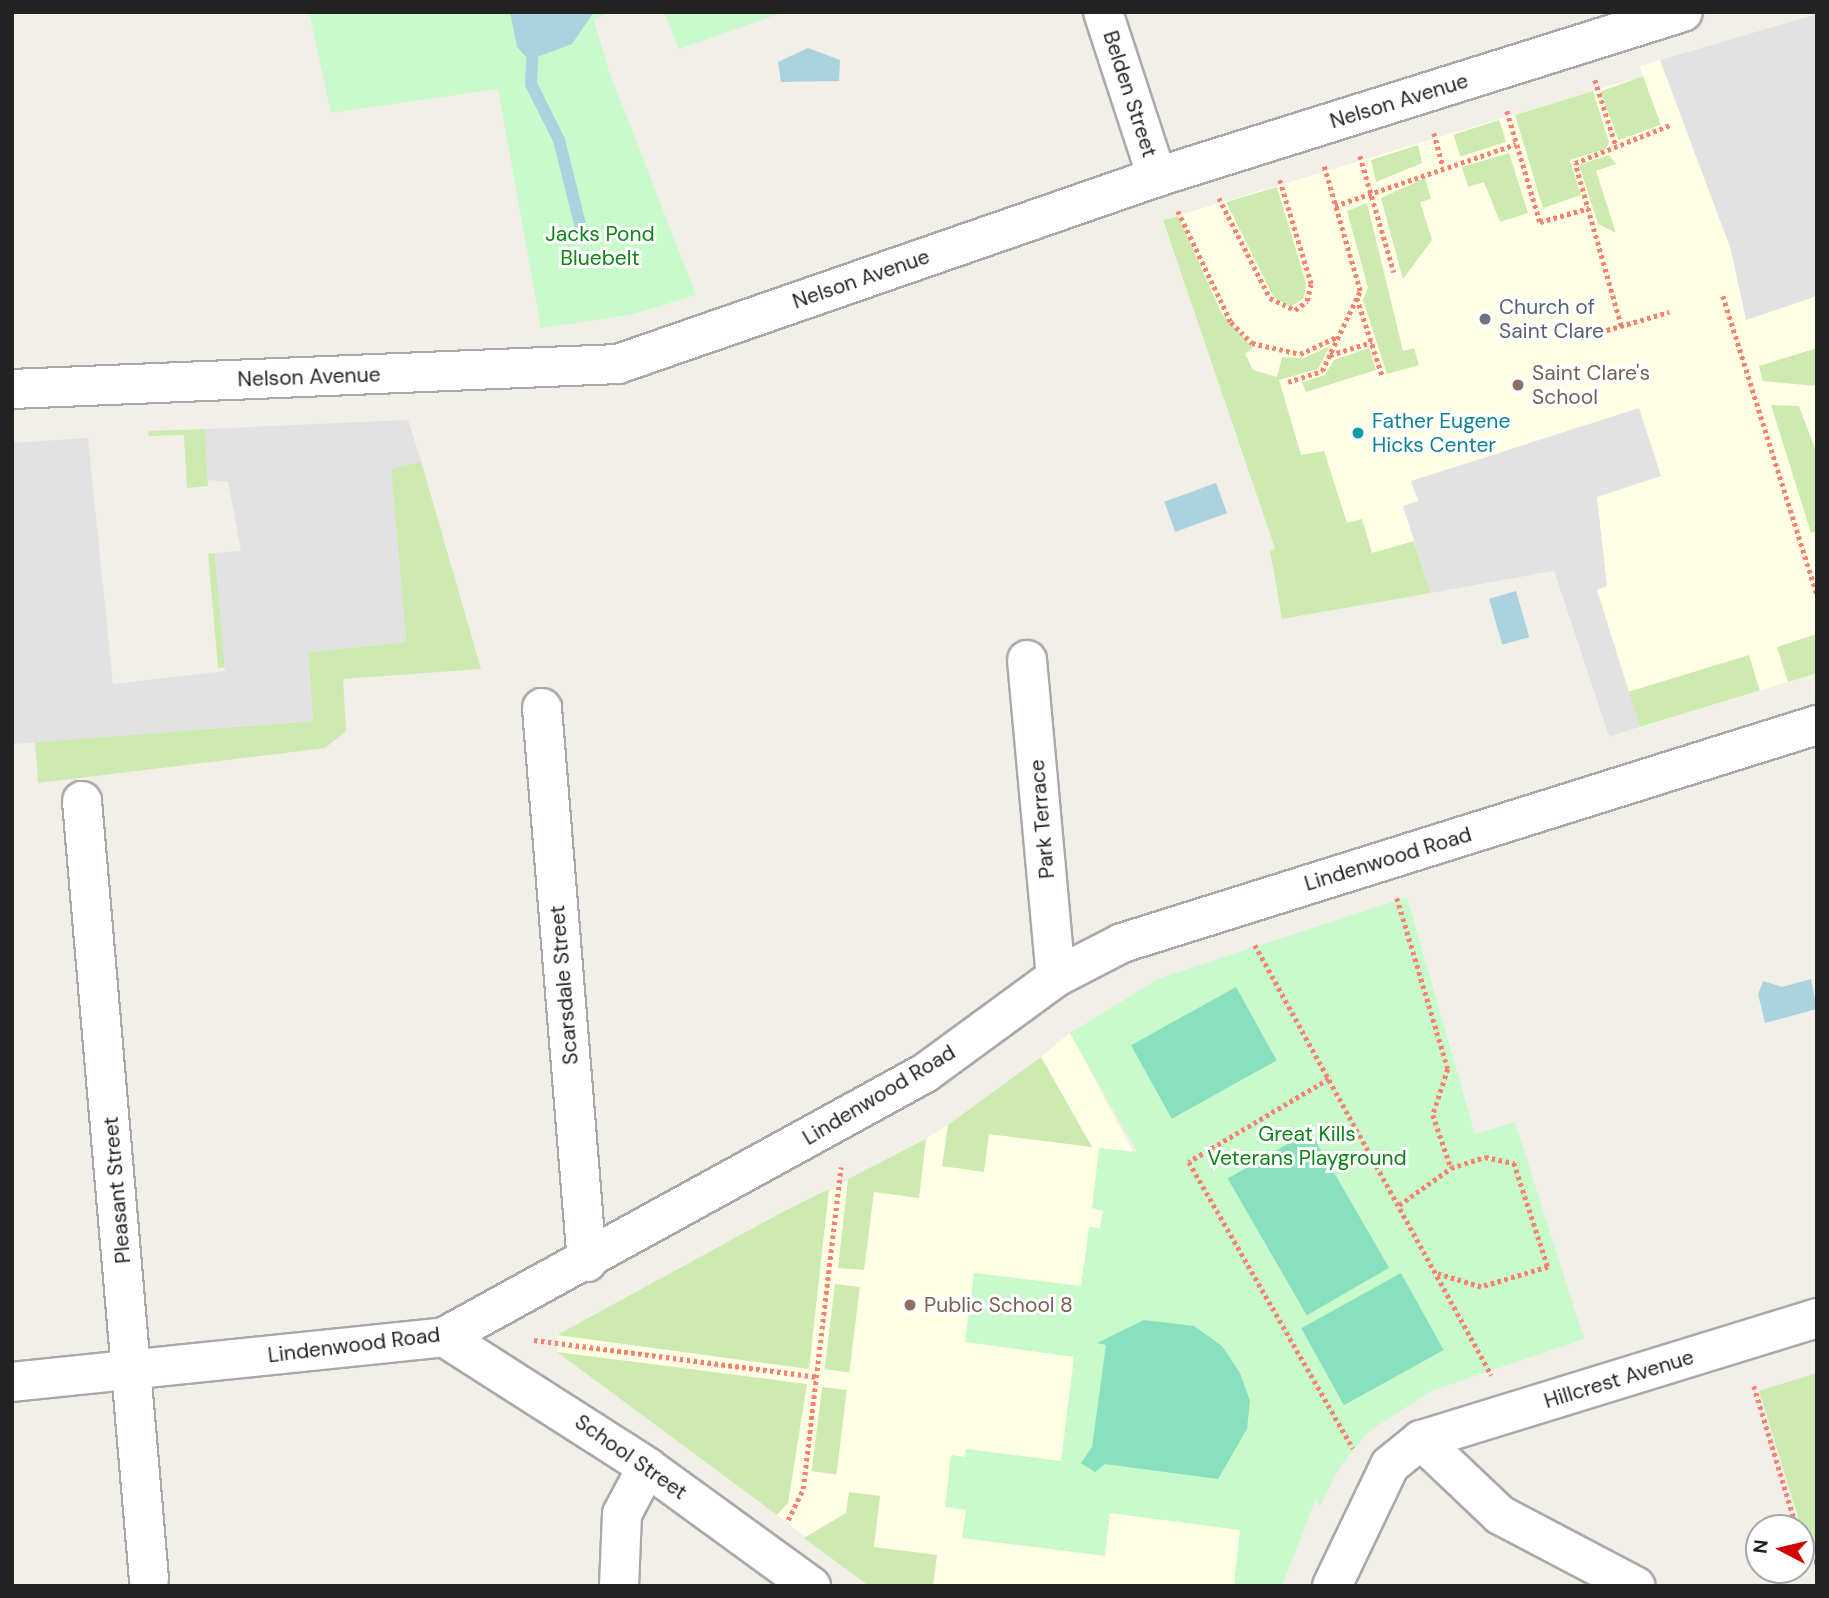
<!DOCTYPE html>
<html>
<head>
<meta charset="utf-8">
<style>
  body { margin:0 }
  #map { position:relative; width:1829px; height:1598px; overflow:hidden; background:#f2efe9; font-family:"DM Sans",sans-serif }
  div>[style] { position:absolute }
  .education>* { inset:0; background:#ffffe5 }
  .grass>* { inset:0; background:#cdebb0; transform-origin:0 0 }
  .park>* { inset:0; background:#c8facc }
  .pitch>* { inset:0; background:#88e0be; transform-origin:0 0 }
  .parking>* { inset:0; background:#e2e2e2 }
  .water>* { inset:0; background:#aad3df; transform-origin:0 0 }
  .stream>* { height:12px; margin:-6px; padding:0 6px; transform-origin:6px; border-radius:6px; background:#aad3df }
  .path>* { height:4.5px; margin-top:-2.25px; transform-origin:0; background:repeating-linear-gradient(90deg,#fa8072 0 3.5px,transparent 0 7px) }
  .roads { filter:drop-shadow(2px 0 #a9a9a9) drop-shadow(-2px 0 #a9a9a9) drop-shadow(0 2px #a9a9a9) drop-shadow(0 -2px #a9a9a9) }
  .minor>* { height:38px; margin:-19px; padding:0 19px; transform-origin:19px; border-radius:19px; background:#fff }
  .dots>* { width:19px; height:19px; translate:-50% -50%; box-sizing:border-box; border:4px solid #fff; border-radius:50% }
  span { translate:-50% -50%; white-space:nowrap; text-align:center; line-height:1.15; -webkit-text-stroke:6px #fff; paint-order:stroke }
  .street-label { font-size:21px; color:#222 }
  .park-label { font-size:21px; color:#0c8416 }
  .worship-label { font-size:21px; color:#5b616d }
  .left { translate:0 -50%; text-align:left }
  .education-label { font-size:21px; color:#785e54 }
  .culture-label { font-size:21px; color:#0d838f }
  .frame { position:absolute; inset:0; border:14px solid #222; pointer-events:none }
  .north { position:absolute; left:1745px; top:1514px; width:70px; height:70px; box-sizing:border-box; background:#fff; border:2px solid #a7a7a7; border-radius:50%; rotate:277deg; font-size:19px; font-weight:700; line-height:28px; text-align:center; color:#222 }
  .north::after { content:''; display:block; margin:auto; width:24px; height:32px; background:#d40000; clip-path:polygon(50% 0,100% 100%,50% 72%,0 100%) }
</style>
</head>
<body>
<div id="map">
  <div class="education">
    <div style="clip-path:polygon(1817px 14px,1817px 673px,1609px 737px,1554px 571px,1282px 619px,1270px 551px,1275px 549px,1163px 220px,1643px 76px,1640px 66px)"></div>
    <div style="clip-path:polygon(1070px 1033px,1316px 1498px,1282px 1586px,869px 1586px,624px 1396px,557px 1352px,557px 1335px,926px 1139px,996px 1094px)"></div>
  </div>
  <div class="grass">
    <div style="left:1643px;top:76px;width:52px;height:45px;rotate:70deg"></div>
    <div style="clip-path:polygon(1593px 91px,1609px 142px,1606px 149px,1570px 160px,1581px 195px,1543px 208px,1515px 115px)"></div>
    <div style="left:1499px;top:120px;width:23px;height:48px;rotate:72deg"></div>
    <div style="clip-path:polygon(1418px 145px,1422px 163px,1376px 182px,1371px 160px)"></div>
    <div style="clip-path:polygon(1509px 153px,1528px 213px,1500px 222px,1484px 182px,1468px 187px,1462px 167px)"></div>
    <div style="clip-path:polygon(1609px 155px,1616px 164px,1596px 171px,1616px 233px,1598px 224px,1579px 165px)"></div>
    <div style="clip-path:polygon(1425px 178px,1431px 199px,1420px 202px,1432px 240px,1403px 279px,1381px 198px)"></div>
    <div style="clip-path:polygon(1277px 187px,1306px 283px,1304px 298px,1290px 307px,1273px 296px,1226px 202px)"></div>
    <div style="clip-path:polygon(1367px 203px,1403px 351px,1414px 348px,1419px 365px,1387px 374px,1363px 300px,1368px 288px,1347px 211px)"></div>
    <div style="clip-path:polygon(1178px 216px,1222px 314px,1253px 348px,1245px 354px,1253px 370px,1277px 377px,1282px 357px,1304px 358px,1330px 346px,1318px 369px,1279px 380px,1301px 455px,1324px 451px,1347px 523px,1362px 519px,1372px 553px,1414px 541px,1431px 593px,1282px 619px,1270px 551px,1275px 549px,1163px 220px)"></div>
    <div style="clip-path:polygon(1369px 348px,1376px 370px,1306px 392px,1302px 382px,1325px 375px,1334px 360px)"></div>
    <div style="clip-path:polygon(1817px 348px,1817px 386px,1763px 381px,1759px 366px)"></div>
    <div style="clip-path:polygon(1771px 405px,1799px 406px,1817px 454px,1817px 531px,1811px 533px)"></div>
    <div style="clip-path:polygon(205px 429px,208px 486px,187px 488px,184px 435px,148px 436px,149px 431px)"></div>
    <div style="clip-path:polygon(421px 461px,481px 669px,343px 679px,346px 731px,325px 748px,38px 783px,35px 742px,313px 721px,308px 652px,406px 642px,391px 469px)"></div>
    <div style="left:215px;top:553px;width:115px;height:7px;rotate:85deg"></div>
    <div style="clip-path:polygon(1817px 634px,1817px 673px,1788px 682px,1777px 647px)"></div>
    <div style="left:1749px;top:655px;width:37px;height:126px;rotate:73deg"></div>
    <div style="clip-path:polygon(1041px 1057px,1092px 1147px,989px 1134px,984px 1172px,942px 1166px,948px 1125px)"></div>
    <div style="clip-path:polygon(926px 1139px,919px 1198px,874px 1192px,864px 1270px,838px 1268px,848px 1179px)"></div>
    <div style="clip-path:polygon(829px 1189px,809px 1369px,557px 1335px,777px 1215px)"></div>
    <div style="left:835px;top:1284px;width:25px;height:86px;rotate:7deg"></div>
    <div style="clip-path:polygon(557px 1352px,807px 1384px,788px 1503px,777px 1515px)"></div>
    <div style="clip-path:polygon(1817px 1373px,1817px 1553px,1808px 1549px,1759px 1391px)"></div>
    <div style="left:822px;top:1387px;width:25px;height:85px;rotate:7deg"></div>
    <div style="clip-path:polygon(849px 1492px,880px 1496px,874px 1547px,937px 1555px,933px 1586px,869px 1586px,804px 1538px,846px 1513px)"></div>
  </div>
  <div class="park">
    <div style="clip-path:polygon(309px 12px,610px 12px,594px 20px,609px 71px,696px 295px,630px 315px,541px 328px,498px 89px,331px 113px)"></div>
    <div style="clip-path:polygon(664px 12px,784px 12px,679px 49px)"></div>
    <div style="clip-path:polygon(1407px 897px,1475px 1134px,1515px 1122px,1584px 1339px,1431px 1391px,1368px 1432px,1339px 1468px,1320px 1506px,1316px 1499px,1282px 1586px,1234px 1586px,1240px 1530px,1110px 1513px,1105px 1556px,962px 1538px,966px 1510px,945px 1507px,951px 1455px,965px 1457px,966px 1449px,1061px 1461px,1074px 1357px,965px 1342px,974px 1273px,1081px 1286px,1089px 1227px,1100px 1228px,1103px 1211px,1092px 1208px,1099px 1148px,1137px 1152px,1070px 1033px,1160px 978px)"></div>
  </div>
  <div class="pitch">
    <div style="left:1236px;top:987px;width:84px;height:120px;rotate:61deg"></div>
    <div style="left:1310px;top:1131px;width:158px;height:95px;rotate:60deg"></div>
    <div style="left:1401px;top:1273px;width:88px;height:114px;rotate:61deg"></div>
    <div style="clip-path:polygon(1144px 1320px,1194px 1326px,1222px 1346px,1240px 1373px,1250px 1401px,1247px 1429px,1218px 1479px,1105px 1464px,1095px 1472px,1081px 1463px,1092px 1447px,1106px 1345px,1097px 1343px)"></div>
  </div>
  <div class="parking">
    <div style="clip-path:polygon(1817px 14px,1817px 296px,1746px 320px,1731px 250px,1660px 60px)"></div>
    <div style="clip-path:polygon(1639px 408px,1661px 476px,1597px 497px,1607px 586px,1597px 590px,1640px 727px,1609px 737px,1554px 571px,1431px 593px,1403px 506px,1418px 501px,1411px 481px)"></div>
    <div style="clip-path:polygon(408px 420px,421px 461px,391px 469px,406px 642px,308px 652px,313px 721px,12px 744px,12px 443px,88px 438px,113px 684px,225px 671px,215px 553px,241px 551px,228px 482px,208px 480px,205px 429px)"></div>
  </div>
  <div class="water">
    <div style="clip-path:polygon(510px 12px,594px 12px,572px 44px,529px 60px,517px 47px)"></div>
    <div style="clip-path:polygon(808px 48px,840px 60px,839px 81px,781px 82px,778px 62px)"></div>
    <div style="left:1216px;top:483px;width:32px;height:55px;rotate:70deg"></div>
    <div style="left:1516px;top:591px;width:48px;height:28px;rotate:74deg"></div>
    <div style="clip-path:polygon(1811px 979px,1817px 1009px,1765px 1023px,1758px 994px,1763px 981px,1782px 987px)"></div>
  </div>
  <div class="stream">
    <div style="left:533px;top:46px;width:38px;rotate:93deg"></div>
    <div style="left:531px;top:84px;width:63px;rotate:63.4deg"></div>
    <div style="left:559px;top:140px;width:95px;rotate:76deg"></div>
  </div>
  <div class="path">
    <div style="left:1595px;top:80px;width:69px;rotate:72.3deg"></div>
    <div style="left:1507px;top:111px;width:116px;rotate:73.4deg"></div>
    <div style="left:1540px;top:222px;width:51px;rotate:-15.9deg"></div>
    <div style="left:1434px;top:133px;width:35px;rotate:75deg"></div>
    <div style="left:1360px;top:156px;width:121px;rotate:73.7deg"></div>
    <div style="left:1219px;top:198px;width:112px;rotate:63deg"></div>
    <div style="left:1270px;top:298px;width:28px;rotate:26deg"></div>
    <div style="left:1295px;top:310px;width:15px;rotate:-37deg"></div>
    <div style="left:1307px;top:301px;width:17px;rotate:-77deg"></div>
    <div style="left:1311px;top:284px;width:110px;rotate:-106.9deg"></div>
    <div style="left:1335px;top:206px;width:191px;rotate:-18.9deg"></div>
    <div style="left:1178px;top:211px;width:123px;rotate:64.5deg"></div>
    <div style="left:1231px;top:322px;width:30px;rotate:45deg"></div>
    <div style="left:1252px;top:343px;width:49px;rotate:12.9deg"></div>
    <div style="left:1300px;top:354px;width:41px;rotate:-24.7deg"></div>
    <div style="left:1723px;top:296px;width:312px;rotate:72.5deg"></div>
    <div style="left:1357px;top:298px;width:81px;rotate:72deg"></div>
    <div style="left:1621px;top:326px;width:169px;rotate:-105.8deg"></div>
    <div style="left:1575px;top:163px;width:102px;rotate:-21.8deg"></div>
    <div style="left:1600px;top:332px;width:72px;rotate:-16.2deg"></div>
    <div style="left:1330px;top:355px;width:44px;rotate:-17.2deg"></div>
    <div style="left:1288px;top:382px;width:36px;rotate:-18deg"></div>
    <div style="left:1322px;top:371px;width:89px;rotate:-64.6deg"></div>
    <div style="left:1360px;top:291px;width:130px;rotate:-106.1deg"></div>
    <div style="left:1397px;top:898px;width:178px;rotate:73.4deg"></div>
    <div style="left:1448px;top:1069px;width:48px;rotate:108.1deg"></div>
    <div style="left:1433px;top:1115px;width:56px;rotate:71.2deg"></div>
    <div style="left:1255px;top:945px;width:491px;rotate:61.2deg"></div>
    <div style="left:1329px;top:1079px;width:163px;rotate:149.3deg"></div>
    <div style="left:1189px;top:1162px;width:330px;rotate:60.2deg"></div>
    <div style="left:1399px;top:1205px;width:64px;rotate:-35.4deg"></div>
    <div style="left:1451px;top:1168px;width:36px;rotate:-18deg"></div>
    <div style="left:1485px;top:1157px;width:30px;rotate:12deg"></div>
    <div style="left:1514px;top:1163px;width:109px;rotate:71.9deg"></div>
    <div style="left:1548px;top:1267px;width:70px;rotate:163.4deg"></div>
    <div style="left:1481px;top:1287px;width:45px;rotate:-163.2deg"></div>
    <div style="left:534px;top:1340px;width:285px;rotate:7.4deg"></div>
    <div style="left:1754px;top:1386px;width:148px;rotate:73.2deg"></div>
    <div style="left:788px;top:1520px;width:34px;rotate:-64deg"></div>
    <div style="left:803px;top:1489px;width:324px;rotate:-83.3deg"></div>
    <div style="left:1801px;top:1542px;width:22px;rotate:74deg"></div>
    <div style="left:1807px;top:1563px;width:10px;rotate:-11deg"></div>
  </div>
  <div class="roads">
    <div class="minor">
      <div style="left:1103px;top:12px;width:174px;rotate:71.9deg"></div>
      <div style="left:12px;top:389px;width:607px;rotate:-2.36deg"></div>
      <div style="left:618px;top:364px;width:571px;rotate:-19.13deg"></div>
      <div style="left:1157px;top:177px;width:551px;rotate:-17.42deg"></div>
      <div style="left:1027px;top:660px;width:318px;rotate:84.8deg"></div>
      <div style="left:542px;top:708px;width:556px;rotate:85.36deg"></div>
      <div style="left:82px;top:801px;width:781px;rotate:85.08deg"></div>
      <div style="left:444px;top:1337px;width:241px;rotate:32.6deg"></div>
      <div style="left:647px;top:1467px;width:203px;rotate:36deg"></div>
      <div style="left:12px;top:1382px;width:434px;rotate:-5.9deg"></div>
      <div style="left:444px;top:1337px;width:549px;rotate:-28.76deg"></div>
      <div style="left:925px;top:1073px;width:162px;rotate:-36.2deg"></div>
      <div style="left:1056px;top:977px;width:74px;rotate:-27.3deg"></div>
      <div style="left:1122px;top:943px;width:728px;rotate:-17.42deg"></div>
      <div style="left:1421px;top:1440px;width:109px;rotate:43.5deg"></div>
      <div style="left:1500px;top:1515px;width:153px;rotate:27.7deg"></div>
      <div style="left:619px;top:1586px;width:72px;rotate:-87.6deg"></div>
      <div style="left:622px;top:1514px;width:53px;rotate:-62deg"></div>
      <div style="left:1332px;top:1586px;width:134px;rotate:-64.4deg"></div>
      <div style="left:1390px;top:1465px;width:40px;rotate:-39deg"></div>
      <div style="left:1421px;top:1440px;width:414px;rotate:-17.1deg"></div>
    </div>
  </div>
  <div class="dots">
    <div style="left:1485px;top:319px;background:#6b7280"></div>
    <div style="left:1518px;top:385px;background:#8d6e63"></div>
    <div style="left:1358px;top:433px;background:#0f9aa8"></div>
    <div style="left:910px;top:1305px;background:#8d6e63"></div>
  </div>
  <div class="street-label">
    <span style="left:1130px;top:94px;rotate:72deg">Belden Street</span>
    <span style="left:1399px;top:101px;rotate:-17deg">Nelson Avenue</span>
    <span style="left:861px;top:279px;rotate:-19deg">Nelson Avenue</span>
    <span style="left:309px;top:377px;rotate:-2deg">Nelson Avenue</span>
    <span style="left:1042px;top:819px;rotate:-95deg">Park Terrace</span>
    <span style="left:1388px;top:859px;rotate:-17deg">Lindenwood Road</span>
    <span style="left:564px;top:985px;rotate:-95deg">Scarsdale Street</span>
    <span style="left:879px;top:1095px;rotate:-31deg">Lindenwood Road</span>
    <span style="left:117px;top:1190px;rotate:-95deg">Pleasant Street</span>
    <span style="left:354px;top:1345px;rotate:-7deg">Lindenwood Road</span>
    <span style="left:1619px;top:1379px;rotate:-17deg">Hillcrest Avenue</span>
    <span style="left:631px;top:1457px;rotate:35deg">School Street</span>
  </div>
  <div class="park-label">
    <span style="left:600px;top:246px">Jacks Pond<br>Bluebelt</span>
    <span style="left:1307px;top:1146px">Great Kills<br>Veterans Playground</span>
  </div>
  <div class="worship-label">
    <span class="left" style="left:1499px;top:319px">Church of<br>Saint Clare</span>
  </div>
  <div class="education-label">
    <span class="left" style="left:1532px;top:385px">Saint Clare's<br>School</span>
    <span class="left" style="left:924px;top:1305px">Public School 8</span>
  </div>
  <div class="culture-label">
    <span class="left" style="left:1372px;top:433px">Father Eugene<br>Hicks Center</span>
  </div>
  <div class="frame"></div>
  <div class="north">N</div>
</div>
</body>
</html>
